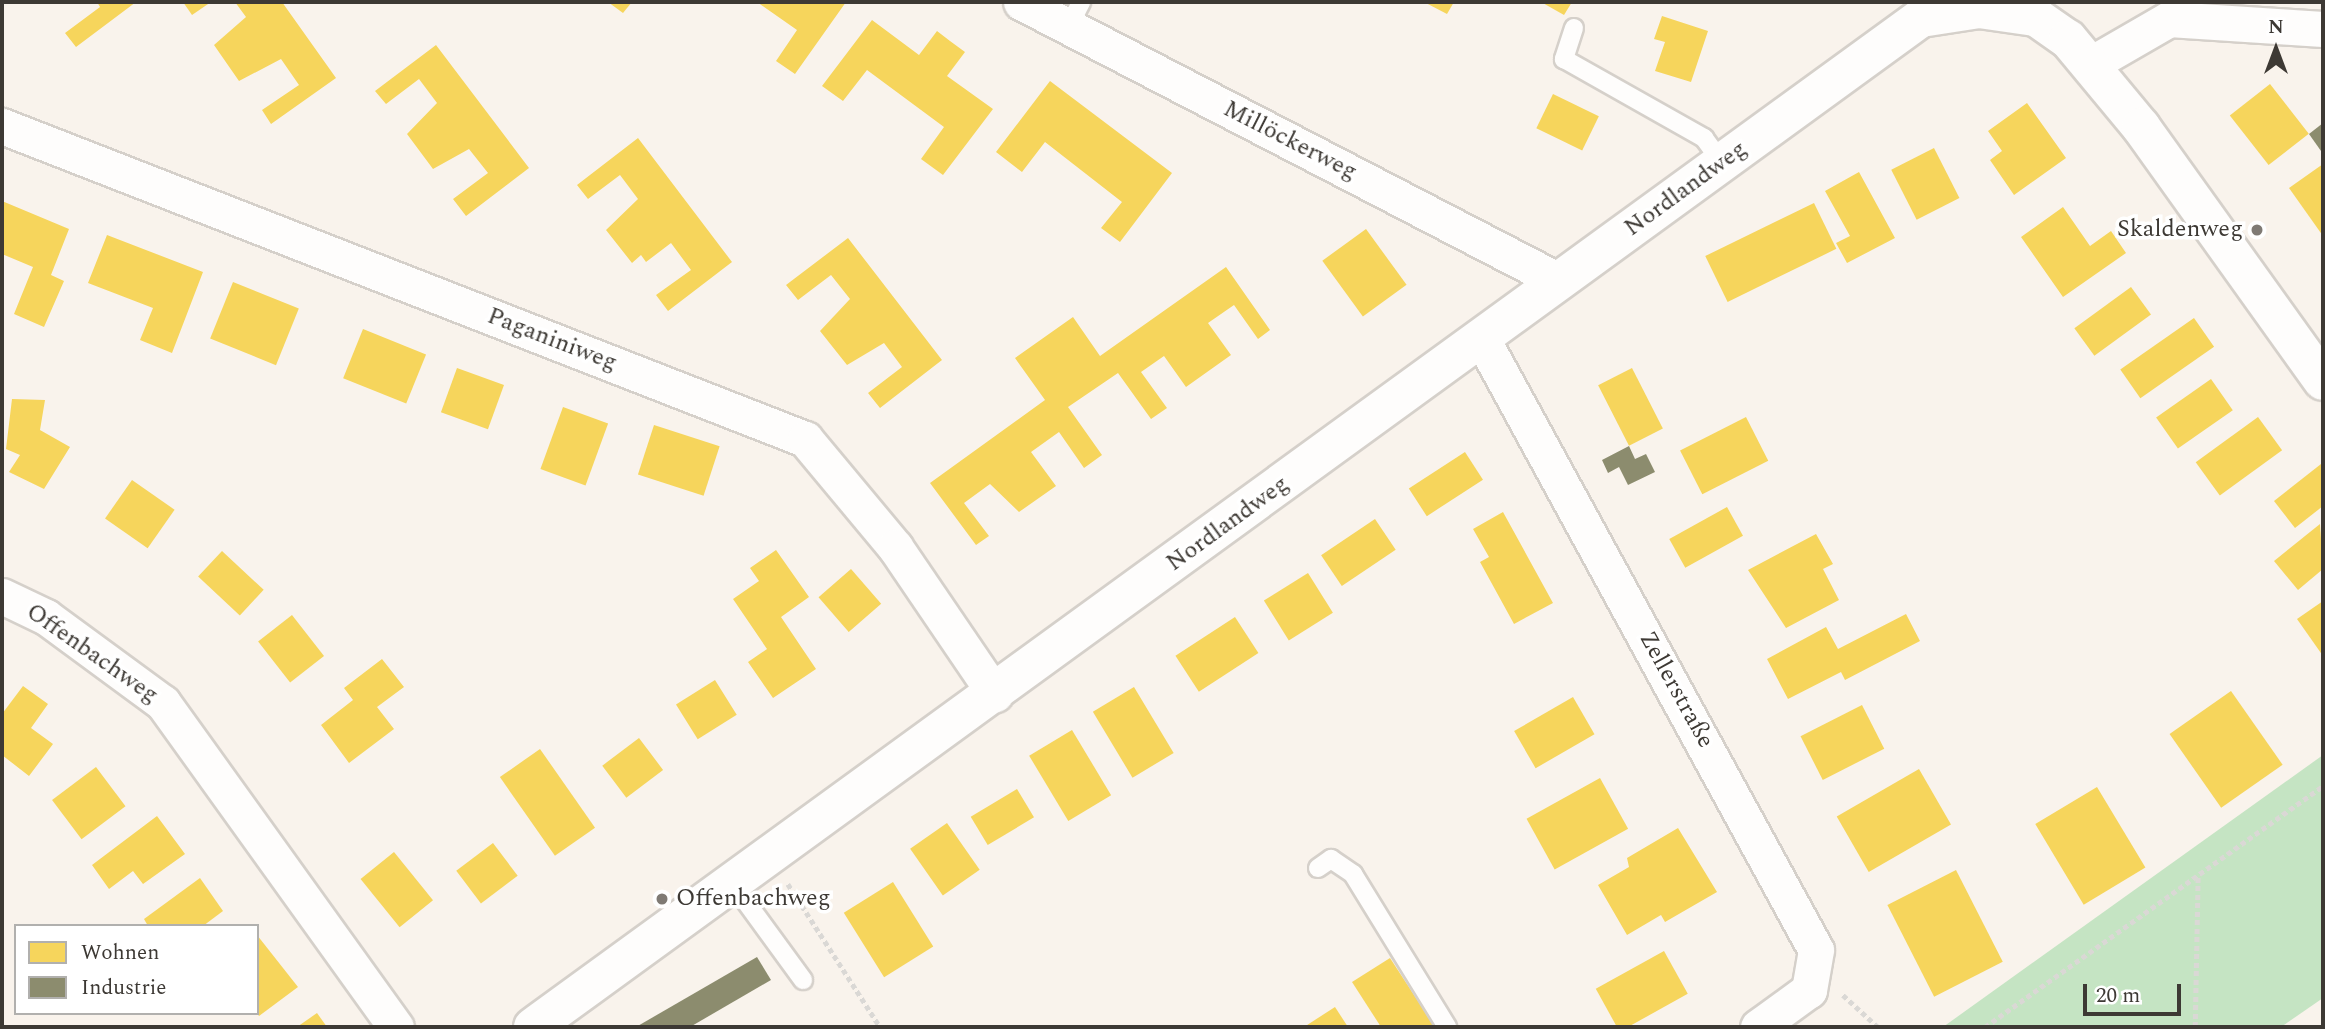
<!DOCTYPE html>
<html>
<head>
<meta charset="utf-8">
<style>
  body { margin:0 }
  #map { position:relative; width:2325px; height:1029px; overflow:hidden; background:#f9f3ec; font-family:Spectral,serif }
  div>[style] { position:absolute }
  .green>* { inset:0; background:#c5e4c3 }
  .homes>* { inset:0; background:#f6d55c; transform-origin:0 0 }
  .industry>* { inset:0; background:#8c8c6e }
  .path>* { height:4.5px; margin-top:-2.25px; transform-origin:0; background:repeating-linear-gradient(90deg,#dad8d5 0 5px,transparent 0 8.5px) }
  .roads { filter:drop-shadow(2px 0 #d5d0ca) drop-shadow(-2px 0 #d5d0ca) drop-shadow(0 2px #d5d0ca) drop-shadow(0 -2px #d5d0ca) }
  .lane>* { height:18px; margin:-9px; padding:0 9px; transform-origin:9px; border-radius:9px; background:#fefdfc }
  .street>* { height:35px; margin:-17.5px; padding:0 17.5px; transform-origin:17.5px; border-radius:17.5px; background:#fefdfc }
  .secondary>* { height:38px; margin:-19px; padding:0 19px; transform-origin:19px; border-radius:19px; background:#fefdfc }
  .dots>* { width:19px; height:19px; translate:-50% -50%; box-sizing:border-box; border:4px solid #fff; border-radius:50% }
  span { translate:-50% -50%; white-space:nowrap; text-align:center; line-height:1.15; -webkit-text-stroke:7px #fff; paint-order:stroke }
  .street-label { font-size:24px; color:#3d3934 }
  .poi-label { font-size:24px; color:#3d3934 }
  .right { translate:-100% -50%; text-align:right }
  .left { translate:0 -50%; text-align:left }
  .frame { position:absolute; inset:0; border:4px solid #3d3934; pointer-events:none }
  .legend { position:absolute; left:14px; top:924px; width:245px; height:91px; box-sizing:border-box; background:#fff; border:2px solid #b1b0ae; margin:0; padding:9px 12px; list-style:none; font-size:21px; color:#3d3934 }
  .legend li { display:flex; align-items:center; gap:14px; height:35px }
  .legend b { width:35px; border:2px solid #b1b0ae }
  .north { position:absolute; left:2241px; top:14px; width:70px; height:70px; -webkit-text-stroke:5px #fff; paint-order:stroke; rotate:0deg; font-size:19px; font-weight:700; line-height:28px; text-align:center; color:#3d3934 }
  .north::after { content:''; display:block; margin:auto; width:24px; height:32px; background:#3d3934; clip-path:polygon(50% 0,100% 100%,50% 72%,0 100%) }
  .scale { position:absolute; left:2083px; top:984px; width:98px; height:32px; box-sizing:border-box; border:4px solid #3d3934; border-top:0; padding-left:9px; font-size:21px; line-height:24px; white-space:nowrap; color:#3d3934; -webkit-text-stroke:5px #fff; paint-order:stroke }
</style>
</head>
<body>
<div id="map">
  <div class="green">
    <div style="clip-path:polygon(2323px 755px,2323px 998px,2281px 1027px,1943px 1027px)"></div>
  </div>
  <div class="homes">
    <div style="clip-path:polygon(97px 2px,136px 2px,76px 47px,65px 33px,100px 7px)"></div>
    <div style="clip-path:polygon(183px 2px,211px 2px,192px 15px)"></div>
    <div style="clip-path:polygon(235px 2px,282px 2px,336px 78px,271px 124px,262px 110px,299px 85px,281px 59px,239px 81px,214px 45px,246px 17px)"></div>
    <div style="clip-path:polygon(608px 2px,632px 2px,623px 13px)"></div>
    <div style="clip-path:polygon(757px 2px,846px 2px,795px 74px,776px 61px,797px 30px)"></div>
    <div style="clip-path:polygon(1424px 2px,1454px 2px,1447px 14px)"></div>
    <div style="clip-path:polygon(1541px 2px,1572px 2px,1564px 15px)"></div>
    <div style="clip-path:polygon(1662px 16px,1708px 31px,1691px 82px,1655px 71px,1665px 42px,1654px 39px)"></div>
    <div style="clip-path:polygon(872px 20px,919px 55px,937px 31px,950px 41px,965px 52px,947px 76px,993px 109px,943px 175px,921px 159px,944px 127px,867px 70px,843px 101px,822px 86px)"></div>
    <div style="clip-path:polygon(436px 45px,529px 168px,466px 216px,453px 199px,488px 173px,469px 149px,433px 169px,407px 134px,437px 103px,419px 79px,386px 104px,375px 91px)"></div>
    <div style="clip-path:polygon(1050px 81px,1172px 173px,1120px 242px,1101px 228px,1122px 202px,1045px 142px,1022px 172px,996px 152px)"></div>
    <div style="left:2270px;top:84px;width:63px;height:51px;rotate:52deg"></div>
    <div style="left:1553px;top:94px;width:51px;height:38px;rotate:26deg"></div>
    <div style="clip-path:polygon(2027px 103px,2066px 158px,2014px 195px,1990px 160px,2002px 151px,1988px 131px)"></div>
    <div style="clip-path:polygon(638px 138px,732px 262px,668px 311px,656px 295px,691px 270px,671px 243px,646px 262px,641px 255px,632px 263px,606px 230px,638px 199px,620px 175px,588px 199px,577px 185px)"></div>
    <div style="left:1934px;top:148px;width:56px;height:48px;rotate:63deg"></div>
    <div style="clip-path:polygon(2323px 164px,2323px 236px,2289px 188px)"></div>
    <div style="clip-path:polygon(1859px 172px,1895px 238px,1847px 263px,1836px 243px,1850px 236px,1825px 191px)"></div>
    <div style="clip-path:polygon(2px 201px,69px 229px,51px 275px,64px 281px,44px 327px,14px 314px,33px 267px,2px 254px)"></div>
    <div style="left:1814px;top:203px;width:51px;height:121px;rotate:64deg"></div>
    <div style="clip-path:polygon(2063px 207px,2090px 246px,2111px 231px,2126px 253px,2063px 297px,2021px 237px)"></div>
    <div style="left:1366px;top:229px;width:69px;height:54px;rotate:54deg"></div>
    <div style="clip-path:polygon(107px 235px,203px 272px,172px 353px,140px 340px,153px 308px,88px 283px)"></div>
    <div style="clip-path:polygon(848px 238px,942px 360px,880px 408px,868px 393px,902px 367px,884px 343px,847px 365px,820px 331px,850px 299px,831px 275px,798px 300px,786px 285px)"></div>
    <div style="clip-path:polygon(1226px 267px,1270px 330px,1258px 339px,1234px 305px,1208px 323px,1231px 355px,1186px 387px,1164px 356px,1141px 372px,1167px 408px,1151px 419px,1118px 373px,1068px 407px,1102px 455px,1084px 468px,1059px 432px,1031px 452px,1056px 486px,1019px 512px,990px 484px,964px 503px,989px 536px,976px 545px,930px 483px,1045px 400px,1015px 358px,1073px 317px,1100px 356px)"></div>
    <div style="left:233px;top:282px;width:71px;height:61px;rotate:22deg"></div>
    <div style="left:2131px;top:287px;width:34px;height:70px;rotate:54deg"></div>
    <div style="left:2194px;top:318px;width:35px;height:90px;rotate:55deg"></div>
    <div style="left:363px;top:329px;width:68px;height:53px;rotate:22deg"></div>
    <div style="left:457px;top:368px;width:50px;height:47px;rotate:20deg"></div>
    <div style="left:1632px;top:368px;width:68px;height:38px;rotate:63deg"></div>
    <div style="left:2211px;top:379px;width:38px;height:67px;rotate:55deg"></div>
    <div style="clip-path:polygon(12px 399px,45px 400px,40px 430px,70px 447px,44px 489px,9px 472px,20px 455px,6px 449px)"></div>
    <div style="left:563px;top:407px;width:48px;height:66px;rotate:20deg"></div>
    <div style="left:1746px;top:417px;width:49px;height:74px;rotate:63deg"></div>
    <div style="left:2258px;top:417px;width:41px;height:77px;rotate:54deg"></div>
    <div style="left:654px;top:425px;width:69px;height:52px;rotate:18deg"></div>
    <div style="left:1465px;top:452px;width:33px;height:67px;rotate:57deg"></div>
    <div style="clip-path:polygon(2321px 464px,2323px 506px,2295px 528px,2274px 501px)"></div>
    <div style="left:132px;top:480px;width:52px;height:47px;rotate:35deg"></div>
    <div style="left:1727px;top:507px;width:33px;height:66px;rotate:61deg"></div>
    <div style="clip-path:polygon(1503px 512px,1553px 603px,1514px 624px,1480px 562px,1489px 557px,1473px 529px)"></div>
    <div style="left:1375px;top:519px;width:37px;height:65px;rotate:56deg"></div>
    <div style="clip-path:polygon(2320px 524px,2323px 569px,2298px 590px,2274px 561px)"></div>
    <div style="clip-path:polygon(1816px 534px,1833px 564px,1823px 569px,1839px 600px,1786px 628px,1748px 570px)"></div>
    <div style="clip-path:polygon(776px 550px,809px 597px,781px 617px,816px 669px,773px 698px,748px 662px,767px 649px,733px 599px,759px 581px,750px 568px)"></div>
    <div style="left:222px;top:551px;width:57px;height:35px;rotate:43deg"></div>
    <div style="left:851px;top:569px;width:46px;height:43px;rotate:49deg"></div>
    <div style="left:1308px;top:573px;width:47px;height:52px;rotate:58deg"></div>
    <div style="clip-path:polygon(2323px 601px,2323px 656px,2297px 619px)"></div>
    <div style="clip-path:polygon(1906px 614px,1920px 641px,1845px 680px,1841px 672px,1788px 699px,1767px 659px,1826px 627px,1838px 649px)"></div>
    <div style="left:292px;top:615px;width:52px;height:43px;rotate:52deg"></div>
    <div style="left:1235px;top:617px;width:43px;height:71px;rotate:57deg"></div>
    <div style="clip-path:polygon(382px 659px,404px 687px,377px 707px,394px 729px,349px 763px,321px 725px,353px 700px,344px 688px)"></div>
    <div style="left:715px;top:680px;width:41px;height:46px;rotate:58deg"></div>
    <div style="clip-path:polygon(23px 686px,48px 704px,31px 728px,53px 744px,29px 776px,2px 755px,2px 714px)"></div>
    <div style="left:1134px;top:687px;width:77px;height:48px;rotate:59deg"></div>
    <div style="left:2231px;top:691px;width:90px;height:75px;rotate:55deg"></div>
    <div style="left:1573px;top:697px;width:43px;height:68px;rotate:60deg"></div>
    <div style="left:1862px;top:705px;width:49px;height:69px;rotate:63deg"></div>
    <div style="left:1072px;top:730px;width:76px;height:50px;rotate:59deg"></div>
    <div style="left:639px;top:738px;width:40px;height:46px;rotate:53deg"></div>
    <div style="left:540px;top:749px;width:96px;height:49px;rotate:55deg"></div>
    <div style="left:96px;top:767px;width:49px;height:55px;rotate:53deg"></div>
    <div style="left:1919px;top:769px;width:64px;height:95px;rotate:60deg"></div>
    <div style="left:1600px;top:778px;width:58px;height:84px;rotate:61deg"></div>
    <div style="left:2097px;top:787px;width:94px;height:72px;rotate:59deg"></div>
    <div style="left:1017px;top:789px;width:33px;height:54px;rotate:59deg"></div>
    <div style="clip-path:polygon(157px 816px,185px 854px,143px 884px,133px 871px,109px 889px,92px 865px)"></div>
    <div style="left:947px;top:823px;width:57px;height:45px;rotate:55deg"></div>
    <div style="clip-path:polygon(1678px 828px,1717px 892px,1665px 922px,1661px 915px,1627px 935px,1598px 885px,1629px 867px,1627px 858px)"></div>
    <div style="left:493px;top:843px;width:41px;height:46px;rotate:53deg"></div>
    <div style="left:394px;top:852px;width:62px;height:43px;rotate:51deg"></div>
    <div style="left:1956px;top:870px;width:103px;height:77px;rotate:63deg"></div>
    <div style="clip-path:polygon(200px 878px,223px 911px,203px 926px,148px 926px,144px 919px)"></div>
    <div style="left:893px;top:882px;width:76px;height:58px;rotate:58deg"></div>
    <div style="clip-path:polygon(257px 935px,298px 987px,259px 1016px,257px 1013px)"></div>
    <div style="left:1664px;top:951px;width:49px;height:78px;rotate:61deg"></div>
    <div style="clip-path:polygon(1390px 958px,1435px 1027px,1381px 1027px,1352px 982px)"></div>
    <div style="clip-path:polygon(1335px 1007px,1348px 1027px,1304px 1027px)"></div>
    <div style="clip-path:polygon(317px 1013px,327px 1027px,297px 1027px)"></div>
  </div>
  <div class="industry">
    <div style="clip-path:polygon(2323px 123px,2323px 149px,2321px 151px,2309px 134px)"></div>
    <div style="clip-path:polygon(1629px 446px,1635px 459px,1646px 454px,1655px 472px,1628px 485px,1619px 467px,1608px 473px,1602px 460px)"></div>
    <div style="clip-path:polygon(757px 957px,771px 980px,690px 1027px,636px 1027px)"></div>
  </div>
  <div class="path">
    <div style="left:788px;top:884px;width:170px;rotate:57.2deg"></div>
    <div style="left:1843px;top:995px;width:47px;rotate:42.4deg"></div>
    <div style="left:1985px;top:1027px;width:415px;rotate:-35.5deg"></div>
    <div style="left:2195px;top:1027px;width:153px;rotate:-88.9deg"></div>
  </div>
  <div class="roads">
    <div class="lane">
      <div style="left:1069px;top:26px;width:27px;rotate:-63deg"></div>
      <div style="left:1574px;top:28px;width:33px;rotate:108deg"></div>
      <div style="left:1564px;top:59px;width:161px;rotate:29.4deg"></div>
      <div style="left:1704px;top:138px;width:31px;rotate:54deg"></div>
      <div style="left:1318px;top:868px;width:16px;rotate:-35deg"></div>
      <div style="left:1331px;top:859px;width:27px;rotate:34deg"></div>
      <div style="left:1353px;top:874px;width:180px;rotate:58.4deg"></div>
      <div style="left:733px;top:884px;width:119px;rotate:53.9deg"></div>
    </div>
    <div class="street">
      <div style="left:1021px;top:2px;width:606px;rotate:27.41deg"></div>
      <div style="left:2091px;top:64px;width:90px;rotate:-30deg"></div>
      <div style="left:2169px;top:19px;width:154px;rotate:3.7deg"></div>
      <div style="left:2px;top:126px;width:862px;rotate:21.3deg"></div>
      <div style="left:805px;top:439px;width:141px;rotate:50.2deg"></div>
      <div style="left:895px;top:547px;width:178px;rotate:55.8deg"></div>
      <div style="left:1482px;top:339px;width:696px;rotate:61.34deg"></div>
      <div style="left:1816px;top:950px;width:41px;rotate:99.9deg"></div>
      <div style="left:1809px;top:990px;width:63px;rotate:144deg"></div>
      <div style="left:2px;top:596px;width:49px;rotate:25.5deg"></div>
      <div style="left:46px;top:617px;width:145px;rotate:36.3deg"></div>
      <div style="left:163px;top:703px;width:399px;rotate:54.3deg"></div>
    </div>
    <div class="secondary">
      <div style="left:533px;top:1027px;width:1716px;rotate:-36.02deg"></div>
      <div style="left:1921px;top:18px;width:59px;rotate:-8.8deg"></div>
      <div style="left:1979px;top:9px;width:58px;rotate:8deg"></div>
      <div style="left:2036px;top:17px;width:39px;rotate:35deg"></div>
      <div style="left:2068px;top:39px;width:114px;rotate:50.3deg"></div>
      <div style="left:2141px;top:127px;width:312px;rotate:54.4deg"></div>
    </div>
  </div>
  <div class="dots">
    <div style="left:2257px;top:230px;background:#7f7a74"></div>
    <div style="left:662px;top:899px;background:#7f7a74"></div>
  </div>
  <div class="street-label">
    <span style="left:1290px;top:141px;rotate:27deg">Millöckerweg</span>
    <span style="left:1686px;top:189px;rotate:-36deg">Nordlandweg</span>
    <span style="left:552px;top:340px;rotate:21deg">Paganiniweg</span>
    <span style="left:1228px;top:524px;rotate:-36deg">Nordlandweg</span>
    <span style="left:92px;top:654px;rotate:35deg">Offenbachweg</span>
    <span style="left:1676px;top:690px;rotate:61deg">Zellerstraße</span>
  </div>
  <div class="poi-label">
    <span class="right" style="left:2243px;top:230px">Skaldenweg</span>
    <span class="left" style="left:676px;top:899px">Offenbachweg</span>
  </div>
  <div class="frame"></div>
  <ul class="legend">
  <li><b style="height:19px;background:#f6d55c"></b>Wohnen</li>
  <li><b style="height:19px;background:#8c8c6e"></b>Industrie</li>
  </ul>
  <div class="north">N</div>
  <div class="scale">20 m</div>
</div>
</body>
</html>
